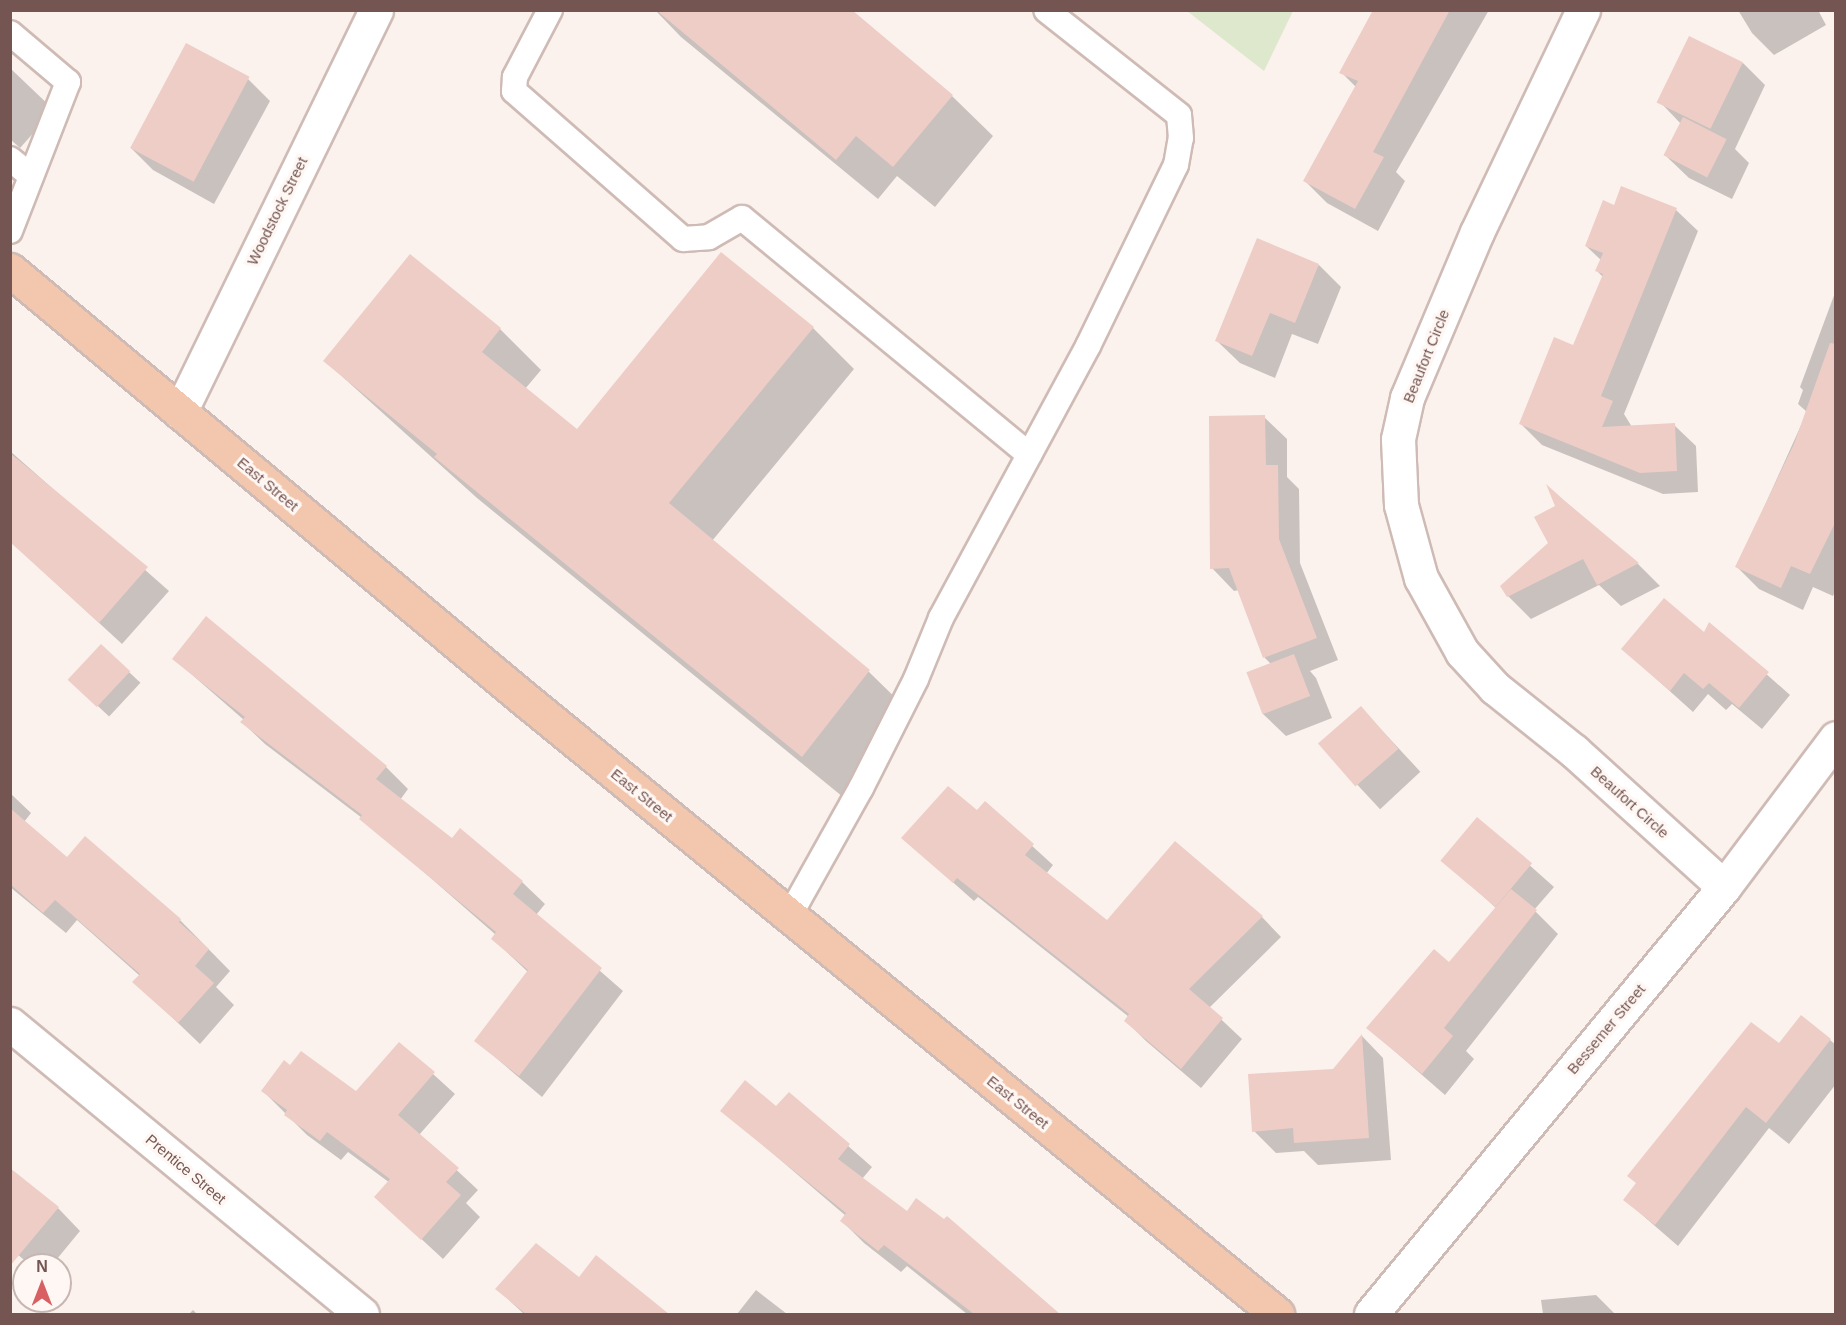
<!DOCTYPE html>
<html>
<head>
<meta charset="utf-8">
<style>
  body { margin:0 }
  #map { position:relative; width:1846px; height:1325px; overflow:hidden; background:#fbf2ed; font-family:Helvetica,sans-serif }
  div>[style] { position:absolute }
  .green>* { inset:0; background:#dee8cc }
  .shadow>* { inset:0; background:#0003; transform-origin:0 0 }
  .building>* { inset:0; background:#eecdc7; transform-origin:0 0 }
  .roads { filter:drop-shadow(2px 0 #cfbbb5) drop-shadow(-2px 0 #cfbbb5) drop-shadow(0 2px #cfbbb5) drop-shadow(0 -2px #cfbbb5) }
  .service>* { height:24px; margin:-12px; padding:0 12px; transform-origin:12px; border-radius:12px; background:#fff }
  .minor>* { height:33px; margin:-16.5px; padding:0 16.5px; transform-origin:16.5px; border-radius:16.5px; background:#fff }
  .primary>* { height:33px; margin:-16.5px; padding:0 16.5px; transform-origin:16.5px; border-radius:16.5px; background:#f2c7ad }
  span { translate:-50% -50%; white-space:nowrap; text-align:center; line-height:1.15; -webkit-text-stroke:6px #fef7f3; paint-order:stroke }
  .street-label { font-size:15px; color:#755551 }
  .frame { position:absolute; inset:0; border:12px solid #755551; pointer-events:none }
  .north { position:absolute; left:12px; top:1253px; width:60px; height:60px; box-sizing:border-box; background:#fef7f3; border:2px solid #c7b6b2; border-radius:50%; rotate:0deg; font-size:16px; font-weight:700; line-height:24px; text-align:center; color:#755551 }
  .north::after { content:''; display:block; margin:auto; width:21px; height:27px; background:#d86063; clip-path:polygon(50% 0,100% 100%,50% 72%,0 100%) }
</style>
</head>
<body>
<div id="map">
  <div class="green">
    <div style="clip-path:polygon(1187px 11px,1293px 11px,1264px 71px)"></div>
  </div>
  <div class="shadow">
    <div style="clip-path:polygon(655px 10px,849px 10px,952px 96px,993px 136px,935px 207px,897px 176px,878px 199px,681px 37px)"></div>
    <div style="clip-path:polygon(1375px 10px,1489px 10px,1396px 172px,1405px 181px,1378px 231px,1327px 203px,1305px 181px,1356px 87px,1341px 72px)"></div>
    <div style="clip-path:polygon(1738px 10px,1818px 10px,1826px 25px,1774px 55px,1752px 33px)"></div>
    <div style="clip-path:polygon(1743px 63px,1765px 85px,1735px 149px,1749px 163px,1732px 199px,1689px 178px,1666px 156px,1681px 124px,1660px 102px)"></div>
    <div style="clip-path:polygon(10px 68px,54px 110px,20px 148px,10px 139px)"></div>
    <div style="clip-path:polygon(248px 79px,270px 101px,214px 204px,153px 170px,131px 148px)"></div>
    <div style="clip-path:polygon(1614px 207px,1676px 210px,1698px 231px,1624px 414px,1632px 427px,1674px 425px,1696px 446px,1698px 492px,1663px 494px,1542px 445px,1521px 424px,1574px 346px,1603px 277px,1597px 271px,1602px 261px,1586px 246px)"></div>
    <div style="clip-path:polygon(722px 254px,813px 328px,854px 369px,712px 541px,869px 672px,910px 712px,843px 797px,477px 498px,325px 361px,500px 329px,541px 370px,525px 389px,577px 431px)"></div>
    <div style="clip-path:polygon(1319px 265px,1341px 287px,1318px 344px,1292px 334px,1275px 378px,1240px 363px,1217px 341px)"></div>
    <div style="clip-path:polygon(1836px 290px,1836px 590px,1833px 596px,1813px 587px,1803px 610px,1759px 589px,1737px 567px,1807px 412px,1798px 404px,1803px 390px,1800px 387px)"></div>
    <div style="clip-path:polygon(1264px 417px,1287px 439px,1287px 477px,1299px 489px,1300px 563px,1338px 660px,1310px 671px,1316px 678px,1332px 718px,1286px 736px,1263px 714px,1271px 664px,1265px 658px,1239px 590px,1234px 591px,1212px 568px)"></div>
    <div style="clip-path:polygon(10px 451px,169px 591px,122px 644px,10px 541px)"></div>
    <div style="clip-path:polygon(1549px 490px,1638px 564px,1660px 586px,1621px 606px,1599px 585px,1531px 619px,1508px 596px,1550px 544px,1557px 507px)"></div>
    <div style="clip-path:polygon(1710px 624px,1790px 695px,1762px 729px,1732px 704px,1726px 710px,1708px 694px,1693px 712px,1623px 649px,1705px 634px)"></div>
    <div style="left:101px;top:646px;width:54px;height:46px;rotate:43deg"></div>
    <div style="clip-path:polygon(174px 659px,386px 767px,408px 789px,400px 800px,452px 840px,460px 830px,522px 882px,545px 904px,536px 915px,623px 991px,542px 1097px,476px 1041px,528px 972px,493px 939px,496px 935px,362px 818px,265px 744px,242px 722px,244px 720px)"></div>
    <div style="left:1361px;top:708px;width:87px;height:55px;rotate:47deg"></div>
    <div style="clip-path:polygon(10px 793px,31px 813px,24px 822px,67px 859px,180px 920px,230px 971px,216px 987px,234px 1005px,200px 1044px,135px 982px,140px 976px,77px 920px,66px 933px,10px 887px)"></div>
    <div style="clip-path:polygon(985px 803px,1053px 865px,1046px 874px,1107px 922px,1262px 917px,1281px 937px,1209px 1008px,1242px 1039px,1201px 1088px,1146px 1041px,1126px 1021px,1129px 1017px,978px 897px,974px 901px,903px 838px,977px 812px)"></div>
    <div style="clip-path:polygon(1478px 819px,1554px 887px,1534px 910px,1558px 934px,1466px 1051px,1474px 1059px,1445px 1095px,1368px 1028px,1450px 964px,1496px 908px,1443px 860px)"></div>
    <div style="clip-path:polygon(1362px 1036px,1383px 1058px,1391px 1160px,1318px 1165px,1304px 1151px,1276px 1153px,1254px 1131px,1334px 1071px)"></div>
    <div style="clip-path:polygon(1830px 1040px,1836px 1045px,1836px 1084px,1789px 1144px,1769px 1128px,1678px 1246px,1625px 1200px,1779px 1045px)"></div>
    <div style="clip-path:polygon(400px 1044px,455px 1094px,419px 1135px,478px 1190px,466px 1203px,480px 1217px,443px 1259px,376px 1197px,390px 1183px,348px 1152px,341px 1160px,307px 1135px,263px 1091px,291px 1067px,356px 1093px)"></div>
    <div style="clip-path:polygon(789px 1094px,872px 1167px,862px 1179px,907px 1213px,944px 1222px,947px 1218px,1058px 1314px,967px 1314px,907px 1266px,901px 1272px,864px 1243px,842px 1221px,846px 1216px,722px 1110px,777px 1108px)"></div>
    <div style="clip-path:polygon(58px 1208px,80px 1231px,52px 1265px,30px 1265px,10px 1248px)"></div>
    <div style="clip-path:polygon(596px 1257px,667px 1314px,524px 1314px,497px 1289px,579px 1279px)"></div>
    <div style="clip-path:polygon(756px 1290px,787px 1314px,737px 1314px)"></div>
    <div style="clip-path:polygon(1596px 1295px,1615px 1314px,1543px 1314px,1541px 1300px)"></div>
    <div style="clip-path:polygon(193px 1310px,197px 1314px,189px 1314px)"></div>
  </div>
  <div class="building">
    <div style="clip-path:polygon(656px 10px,852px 10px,953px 95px,893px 167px,856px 136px,836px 160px)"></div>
    <div style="clip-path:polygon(1373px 10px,1450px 10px,1373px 152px,1384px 157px,1355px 209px,1303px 181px,1358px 81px,1339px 73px)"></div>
    <div style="left:1689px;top:36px;width:60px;height:74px;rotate:26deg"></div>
    <div style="left:186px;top:43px;width:72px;height:119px;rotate:28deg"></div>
    <div style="left:1683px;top:117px;width:49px;height:43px;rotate:27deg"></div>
    <div style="clip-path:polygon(1621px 186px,1677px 208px,1601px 396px,1613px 401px,1602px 427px,1675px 423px,1677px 471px,1640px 473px,1519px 424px,1554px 337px,1573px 345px,1603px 274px,1595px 271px,1603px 253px,1585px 246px,1603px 200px,1614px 205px)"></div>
    <div style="clip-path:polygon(1257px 238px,1319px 264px,1295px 323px,1270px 313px,1252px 356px,1215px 341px)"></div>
    <div style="clip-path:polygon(721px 252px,814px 327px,669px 503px,870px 670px,802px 757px,434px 457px,437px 454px,323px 361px,410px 254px,501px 328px,482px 352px,577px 429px)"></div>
    <div style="clip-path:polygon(1830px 343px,1836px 344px,1836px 521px,1810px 574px,1791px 566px,1781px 588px,1735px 567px,1794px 444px)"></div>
    <div style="clip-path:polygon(1265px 415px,1266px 465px,1278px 465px,1279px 539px,1317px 638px,1263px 658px,1229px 568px,1210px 569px,1209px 416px)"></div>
    <div style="clip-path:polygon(10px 453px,148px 567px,99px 623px,10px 542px)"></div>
    <div style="clip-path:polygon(1546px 484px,1565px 501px,1639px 563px,1597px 585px,1583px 559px,1507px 597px,1500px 586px,1548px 543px,1534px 517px,1555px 506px)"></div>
    <div style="clip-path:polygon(1664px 598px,1704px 632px,1709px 622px,1769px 672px,1739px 708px,1709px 683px,1703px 689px,1684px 673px,1670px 691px,1621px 649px)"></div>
    <div style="clip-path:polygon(206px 616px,387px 766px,376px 779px,452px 838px,460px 828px,523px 881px,513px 894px,602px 968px,519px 1076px,474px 1041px,528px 970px,491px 939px,496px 932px,359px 819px,362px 815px,240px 722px,245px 717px,172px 659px)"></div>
    <div style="left:101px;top:644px;width:40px;height:49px;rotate:43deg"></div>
    <div style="left:1294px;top:654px;width:45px;height:51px;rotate:69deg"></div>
    <div style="left:1361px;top:706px;width:57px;height:57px;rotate:49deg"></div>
    <div style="clip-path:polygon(948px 786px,977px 810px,985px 801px,1034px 844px,1025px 855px,1107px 920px,1175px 841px,1263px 916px,1189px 989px,1223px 1018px,1181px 1069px,1124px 1021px,1129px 1014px,957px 878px,953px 883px,901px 838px)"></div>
    <div style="clip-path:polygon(10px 808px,67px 857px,85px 836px,181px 919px,179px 922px,209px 949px,195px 966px,214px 983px,178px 1023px,132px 982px,140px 974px,55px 900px,43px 913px,10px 884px)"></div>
    <div style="left:1477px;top:817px;width:72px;height:57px;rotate:40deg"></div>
    <div style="clip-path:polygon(1511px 889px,1537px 910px,1444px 1028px,1453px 1036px,1422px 1074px,1366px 1028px,1434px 949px,1449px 962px)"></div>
    <div style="clip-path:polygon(1801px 1015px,1831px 1039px,1766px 1123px,1746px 1107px,1655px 1225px,1623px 1200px,1636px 1183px,1627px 1176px,1751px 1022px,1779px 1043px)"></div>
    <div style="clip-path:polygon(1362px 1034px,1369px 1138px,1294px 1143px,1293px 1128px,1252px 1132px,1248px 1074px,1333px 1069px)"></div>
    <div style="clip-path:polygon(399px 1042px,435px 1072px,398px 1115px,459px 1168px,446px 1182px,461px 1195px,421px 1240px,374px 1197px,390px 1179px,327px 1132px,320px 1141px,284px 1115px,287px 1110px,261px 1091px,284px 1060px,290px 1065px,301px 1051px,356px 1091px)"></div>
    <div style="clip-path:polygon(745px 1080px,776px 1106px,789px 1092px,850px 1144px,838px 1159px,907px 1211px,916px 1198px,944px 1219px,947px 1216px,1060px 1314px,974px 1314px,884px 1245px,878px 1251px,840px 1221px,846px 1213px,720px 1111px)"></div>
    <div style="clip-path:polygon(10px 1168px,59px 1207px,10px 1266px)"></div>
    <div style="clip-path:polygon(536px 1243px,579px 1277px,596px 1255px,669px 1314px,526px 1314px,495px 1289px)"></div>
  </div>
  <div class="roads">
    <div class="service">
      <div style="left:550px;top:10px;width:76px;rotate:117.6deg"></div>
      <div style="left:515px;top:77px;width:14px;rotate:94deg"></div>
      <div style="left:514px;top:91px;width:225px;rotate:41.2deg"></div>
      <div style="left:683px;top:239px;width:26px;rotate:-4deg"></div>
      <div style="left:709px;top:237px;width:38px;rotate:-30deg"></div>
      <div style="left:742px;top:218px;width:372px;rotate:39.5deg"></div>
      <div style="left:10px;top:33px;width:76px;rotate:40.2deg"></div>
      <div style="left:68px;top:82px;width:160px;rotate:111.3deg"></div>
      <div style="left:10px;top:159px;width:27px;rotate:39deg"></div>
      <div style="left:790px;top:915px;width:145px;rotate:-60.8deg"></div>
      <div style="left:861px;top:788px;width:122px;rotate:-63.2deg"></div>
      <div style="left:916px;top:679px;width:66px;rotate:-67.7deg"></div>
      <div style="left:941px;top:618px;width:309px;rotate:-61.6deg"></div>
      <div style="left:1088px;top:346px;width:201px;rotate:-64.1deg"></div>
      <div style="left:1176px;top:165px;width:27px;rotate:-80deg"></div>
      <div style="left:1181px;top:138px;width:23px;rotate:-95deg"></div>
      <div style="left:1179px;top:115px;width:169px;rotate:-141.7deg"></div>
    </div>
    <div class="minor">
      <div style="left:1583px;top:10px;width:246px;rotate:115.5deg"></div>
      <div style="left:1477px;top:232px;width:180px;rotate:112.9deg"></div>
      <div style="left:1407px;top:398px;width:42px;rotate:102.4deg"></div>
      <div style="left:1398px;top:439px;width:66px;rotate:87.4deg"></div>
      <div style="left:1401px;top:505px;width:76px;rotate:74.7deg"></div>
      <div style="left:1421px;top:578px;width:85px;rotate:61deg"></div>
      <div style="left:1462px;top:652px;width:49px;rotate:47.5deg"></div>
      <div style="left:1495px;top:688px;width:101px;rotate:38.6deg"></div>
      <div style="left:1574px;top:751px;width:202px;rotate:42.2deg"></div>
      <div style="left:180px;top:412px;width:447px;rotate:-64deg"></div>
      <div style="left:10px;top:1024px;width:456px;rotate:39.5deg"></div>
      <div style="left:1371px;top:1314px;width:554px;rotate:-50.42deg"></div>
      <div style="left:1724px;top:887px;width:186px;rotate:-53.1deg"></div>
    </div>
    <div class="primary">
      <div style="left:10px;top:270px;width:673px;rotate:39.82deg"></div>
      <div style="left:527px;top:701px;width:969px;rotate:39.26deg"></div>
    </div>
  </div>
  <div class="street-label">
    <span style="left:277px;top:211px;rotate:-64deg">Woodstock Street</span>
    <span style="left:1426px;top:356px;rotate:-68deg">Beaufort Circle</span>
    <span style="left:268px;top:484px;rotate:40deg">East Street</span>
    <span style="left:642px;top:795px;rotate:39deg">East Street</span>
    <span style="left:1630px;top:802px;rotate:42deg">Beaufort Circle</span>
    <span style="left:1606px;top:1029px;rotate:-50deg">Bessemer Street</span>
    <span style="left:1018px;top:1102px;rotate:39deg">East Street</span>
    <span style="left:186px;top:1169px;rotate:40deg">Prentice Street</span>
  </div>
  <div class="frame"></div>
  <div class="north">N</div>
</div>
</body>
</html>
